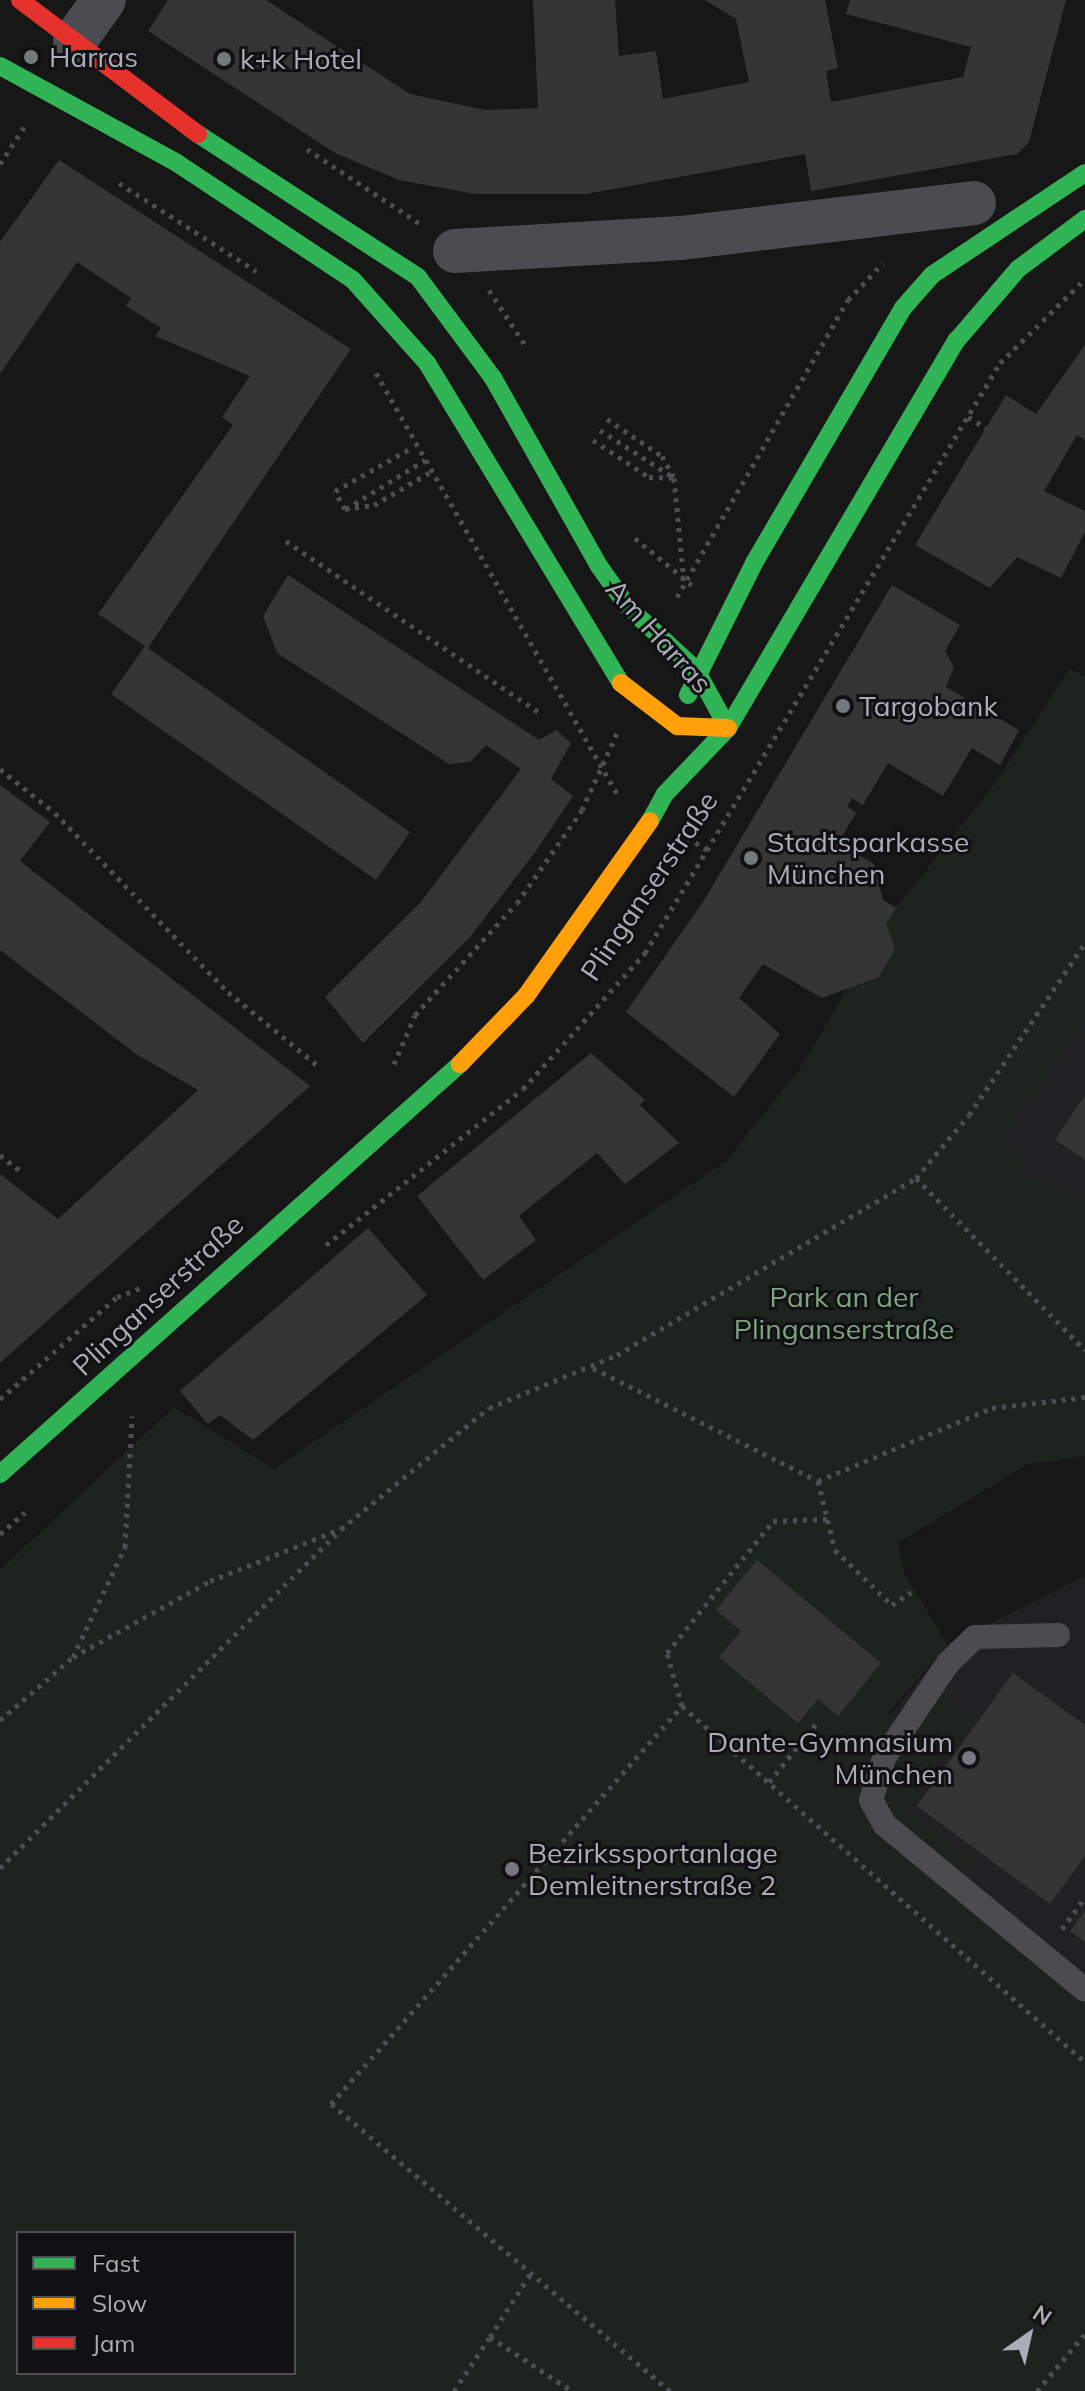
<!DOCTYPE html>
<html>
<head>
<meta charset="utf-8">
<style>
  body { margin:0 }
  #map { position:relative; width:1085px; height:2391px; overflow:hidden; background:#171717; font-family:Mulish,sans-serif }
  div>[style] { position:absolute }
  .built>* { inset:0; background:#212123 }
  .green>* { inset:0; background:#1d241e }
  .building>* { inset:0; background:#353536 }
  .path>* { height:5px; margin-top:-2.5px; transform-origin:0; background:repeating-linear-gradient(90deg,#4d4e52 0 4px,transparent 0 10px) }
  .lane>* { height:24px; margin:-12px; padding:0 12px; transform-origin:12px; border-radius:12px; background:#4b4c50 }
  .street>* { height:44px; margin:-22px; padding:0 22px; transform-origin:22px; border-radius:22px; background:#4b4c50 }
  .fast>* { height:18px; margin:-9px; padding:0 9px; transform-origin:9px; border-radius:9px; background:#30b455 }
  .slow>* { height:18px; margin:-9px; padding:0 9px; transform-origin:9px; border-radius:9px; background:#ff9f0a }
  .jam>* { height:18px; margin:-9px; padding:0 9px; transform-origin:9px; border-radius:9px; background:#e5322d }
  .dots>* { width:22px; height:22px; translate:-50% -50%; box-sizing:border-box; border:4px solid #111113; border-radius:50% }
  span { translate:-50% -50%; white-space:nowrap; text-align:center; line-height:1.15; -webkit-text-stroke:6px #111113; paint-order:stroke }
  .poi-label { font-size:28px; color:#a8adb8 }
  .left { translate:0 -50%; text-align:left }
  .right { translate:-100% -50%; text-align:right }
  .street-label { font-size:28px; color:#a8adb8 }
  .park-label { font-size:28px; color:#7fa381 }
  .legend { position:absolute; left:16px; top:2231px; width:280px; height:144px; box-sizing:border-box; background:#111113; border:2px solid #4d4f55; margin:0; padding:10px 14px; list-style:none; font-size:24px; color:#a8adb8 }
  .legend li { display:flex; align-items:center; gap:16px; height:40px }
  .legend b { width:40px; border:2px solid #4d4f55 }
  .north { position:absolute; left:989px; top:2295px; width:80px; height:80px; -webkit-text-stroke:6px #111113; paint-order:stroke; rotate:34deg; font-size:22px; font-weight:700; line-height:32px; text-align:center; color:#a8adb8 }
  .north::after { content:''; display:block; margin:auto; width:28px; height:36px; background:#a8adb8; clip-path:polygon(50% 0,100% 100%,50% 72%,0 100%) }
</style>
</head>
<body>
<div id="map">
  <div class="built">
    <div style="clip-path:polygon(1085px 1021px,1085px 1265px,978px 1174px)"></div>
    <div style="clip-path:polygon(1085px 1576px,1085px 2009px,824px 1796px,948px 1645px)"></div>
  </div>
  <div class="green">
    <div style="clip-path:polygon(evenodd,1070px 668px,1085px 677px,1085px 1021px,1005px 1136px,1027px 1182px,1048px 1182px,1085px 1203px,1085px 1456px,1028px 1464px,898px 1543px,905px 1574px,948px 1645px,888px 1713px,893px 1716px,918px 1692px,951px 1693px,969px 1724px,905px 1811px,970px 1858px,960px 1897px,1085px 1999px,1085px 2391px,0 2391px,0 1570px,174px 1407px,274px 1469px,726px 1161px,801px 1067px,851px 982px,895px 950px,886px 924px,896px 908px,994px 785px,1070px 668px,18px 2233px,294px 2233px,294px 2373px,18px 2373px,18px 2233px)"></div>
  </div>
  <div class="building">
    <div style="clip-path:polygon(168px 0,266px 0,410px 94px,485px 110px,538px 108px,533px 0,615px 0,619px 56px,656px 51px,663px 99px,749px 82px,736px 19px,705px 0,825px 0,838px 68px,826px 71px,831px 102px,963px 77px,971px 47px,846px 14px,850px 0,1066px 0,1029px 142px,1017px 154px,811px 191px,805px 154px,586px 194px,475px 194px,399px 180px,335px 153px,148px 31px)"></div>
    <div style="clip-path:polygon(59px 160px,351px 349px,148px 648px,410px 832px,376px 880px,111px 694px,145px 646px,98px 614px,233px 425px,222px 417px,250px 376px,155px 336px,161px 328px,126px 306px,131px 298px,77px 262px,0 374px,0 242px)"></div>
    <div style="clip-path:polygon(1085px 345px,1085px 440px,1077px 435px,1044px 491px,1085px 511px,1085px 532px,1061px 578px,1017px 557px,990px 588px,915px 545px,1006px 395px,1036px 414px)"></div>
    <div style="clip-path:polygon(288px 575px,539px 740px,556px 730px,571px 743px,551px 779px,573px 796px,536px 851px,470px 937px,363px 1043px,325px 997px,421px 902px,521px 769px,486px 745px,470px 762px,449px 764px,277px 653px,263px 616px)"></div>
    <div style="clip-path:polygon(892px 585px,960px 625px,945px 651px,954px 667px,946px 687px,1019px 730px,1000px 765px,972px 748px,943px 796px,888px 763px,863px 805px,852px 798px,847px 806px,856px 813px,838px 843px,874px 864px,883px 900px,896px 908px,886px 924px,895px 949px,879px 977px,822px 998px,763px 964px,739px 998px,780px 1034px,734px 1097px,626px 1012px,703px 902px)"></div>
    <div style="clip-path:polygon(0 785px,50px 822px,20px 861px,310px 1086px,0 1363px,0 1174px,58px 1219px,198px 1090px,136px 1054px,0 950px)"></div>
    <div style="clip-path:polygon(591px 1053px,645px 1100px,640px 1105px,679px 1143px,625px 1184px,597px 1153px,519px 1216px,536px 1240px,483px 1280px,417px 1196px)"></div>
    <div style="clip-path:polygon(1085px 1095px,1085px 1160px,1055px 1140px)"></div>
    <div style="clip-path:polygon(368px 1228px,427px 1295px,253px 1440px,220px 1415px,208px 1424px,180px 1391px)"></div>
    <div style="clip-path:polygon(757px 1560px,881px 1663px,838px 1716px,818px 1699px,798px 1723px,719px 1657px,741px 1631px,716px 1610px)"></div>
    <div style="clip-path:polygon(1013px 1673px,1085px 1725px,1085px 1856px,1050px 1904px,917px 1806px)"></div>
    <div style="clip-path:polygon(1085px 1911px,1085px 1942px,1070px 1931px)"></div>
  </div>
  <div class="path">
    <div style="left:307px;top:149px;width:138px;rotate:33.5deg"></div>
    <div style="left:0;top:164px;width:45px;rotate:-56.7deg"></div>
    <div style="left:119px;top:183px;width:163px;rotate:32.7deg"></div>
    <div style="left:489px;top:290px;width:66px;rotate:56.8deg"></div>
    <div style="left:376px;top:373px;width:485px;rotate:60.2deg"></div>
    <div style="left:968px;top:417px;width:21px;rotate:31deg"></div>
    <div style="left:607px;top:419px;width:66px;rotate:33.9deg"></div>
    <div style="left:662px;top:456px;width:25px;rotate:61deg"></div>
    <div style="left:674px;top:478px;width:103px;rotate:84.5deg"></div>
    <div style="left:600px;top:430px;width:87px;rotate:32.8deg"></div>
    <div style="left:593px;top:440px;width:67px;rotate:33.5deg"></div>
    <div style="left:649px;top:477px;width:24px;rotate:2deg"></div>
    <div style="left:345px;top:509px;width:21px;rotate:-119deg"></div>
    <div style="left:335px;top:491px;width:90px;rotate:-29.4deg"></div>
    <div style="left:345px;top:509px;width:29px;rotate:-8deg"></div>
    <div style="left:374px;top:505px;width:67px;rotate:-30.4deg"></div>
    <div style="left:346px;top:509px;width:93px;rotate:-31.8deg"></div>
    <div style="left:635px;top:538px;width:77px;rotate:39.7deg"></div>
    <div style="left:286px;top:541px;width:305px;rotate:34.1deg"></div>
    <div style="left:677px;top:597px;width:343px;rotate:-60.1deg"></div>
    <div style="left:848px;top:300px;width:51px;rotate:-46.6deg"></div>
    <div style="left:0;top:769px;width:70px;rotate:38.7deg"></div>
    <div style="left:55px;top:813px;width:249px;rotate:46deg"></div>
    <div style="left:228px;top:992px;width:117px;rotate:39.4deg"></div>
    <div style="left:687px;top:837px;width:26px;rotate:32deg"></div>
    <div style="left:394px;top:1064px;width:53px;rotate:-66.8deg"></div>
    <div style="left:415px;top:1015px;width:151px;rotate:-47.7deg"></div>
    <div style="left:517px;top:903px;width:113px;rotate:-55deg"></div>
    <div style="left:582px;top:810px;width:87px;rotate:-65.5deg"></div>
    <div style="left:0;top:1155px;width:28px;rotate:38deg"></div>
    <div style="left:916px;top:1178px;width:241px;rotate:45.5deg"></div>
    <div style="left:326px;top:1245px;width:251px;rotate:-38.4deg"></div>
    <div style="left:523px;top:1089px;width:183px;rotate:-48.1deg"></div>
    <div style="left:645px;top:953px;width:689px;rotate:-58.96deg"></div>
    <div style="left:1000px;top:363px;width:120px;rotate:-44.7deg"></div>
    <div style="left:593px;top:1368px;width:252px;rotate:26.7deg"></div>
    <div style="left:818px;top:1481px;width:189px;rotate:-22.8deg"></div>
    <div style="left:992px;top:1408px;width:94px;rotate:-6.7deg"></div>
    <div style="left:0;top:1399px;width:155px;rotate:-41.1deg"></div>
    <div style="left:117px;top:1297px;width:28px;rotate:-21deg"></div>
    <div style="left:818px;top:1481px;width:71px;rotate:76.2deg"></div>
    <div style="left:835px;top:1550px;width:79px;rotate:44deg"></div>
    <div style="left:892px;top:1605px;width:23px;rotate:-34deg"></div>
    <div style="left:0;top:1534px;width:33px;rotate:-41deg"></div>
    <div style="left:73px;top:1657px;width:122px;rotate:-64.7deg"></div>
    <div style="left:125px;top:1547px;width:131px;rotate:-86.9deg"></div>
    <div style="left:682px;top:1706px;width:55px;rotate:-105.8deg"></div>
    <div style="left:667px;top:1653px;width:169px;rotate:-51.2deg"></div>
    <div style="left:773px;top:1521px;width:55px;rotate:-2.1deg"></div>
    <div style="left:0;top:1720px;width:96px;rotate:-40.8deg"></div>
    <div style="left:73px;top:1657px;width:157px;rotate:-29deg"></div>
    <div style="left:210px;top:1581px;width:138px;rotate:-21.7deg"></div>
    <div style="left:769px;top:1782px;width:76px;rotate:-50.9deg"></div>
    <div style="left:0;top:1868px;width:481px;rotate:-44.8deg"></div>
    <div style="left:341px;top:1529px;width:191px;rotate:-39.3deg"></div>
    <div style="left:489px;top:1408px;width:139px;rotate:-22.5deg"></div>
    <div style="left:617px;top:1355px;width:347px;rotate:-30.6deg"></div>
    <div style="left:916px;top:1178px;width:82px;rotate:-49.9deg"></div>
    <div style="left:969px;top:1115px;width:207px;rotate:-56deg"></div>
    <div style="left:1062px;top:1929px;width:39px;rotate:-54deg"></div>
    <div style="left:490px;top:2337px;width:76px;rotate:-57.4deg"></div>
    <div style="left:454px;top:2391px;width:65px;rotate:-56.3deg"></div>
    <div style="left:490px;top:2337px;width:98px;rotate:33.4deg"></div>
    <div style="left:670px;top:2391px;width:444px;rotate:-139.7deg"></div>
    <div style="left:331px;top:2104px;width:531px;rotate:-48.59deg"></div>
    <div style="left:682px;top:1706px;width:538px;rotate:41.46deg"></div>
    <div style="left:1037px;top:2391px;width:75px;rotate:-49.9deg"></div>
  </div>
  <div class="lane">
    <div style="left:1058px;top:1635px;width:83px;rotate:178.6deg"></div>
    <div style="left:975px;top:1637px;width:37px;rotate:136deg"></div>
    <div style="left:948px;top:1663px;width:115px;rotate:124deg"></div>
    <div style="left:884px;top:1758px;width:44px;rotate:107.2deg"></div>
    <div style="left:871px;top:1800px;width:29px;rotate:61deg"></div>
    <div style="left:885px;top:1825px;width:259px;rotate:39.5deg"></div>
  </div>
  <div class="street">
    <div style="left:75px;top:40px;width:49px;rotate:-54.1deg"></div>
    <div style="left:455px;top:251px;width:226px;rotate:-3.3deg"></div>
    <div style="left:681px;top:238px;width:295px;rotate:-6.8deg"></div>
  </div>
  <div class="fast">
    <div style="left:0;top:66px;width:202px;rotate:28.7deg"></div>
    <div style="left:177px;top:163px;width:211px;rotate:33.6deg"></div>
    <div style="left:353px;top:280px;width:111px;rotate:48.3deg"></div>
    <div style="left:427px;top:363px;width:374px;rotate:58.8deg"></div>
    <div style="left:198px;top:134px;width:262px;rotate:33deg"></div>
    <div style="left:418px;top:277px;width:126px;rotate:53.4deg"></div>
    <div style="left:493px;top:378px;width:216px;rotate:60.6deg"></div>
    <div style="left:599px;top:566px;width:50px;rotate:54.7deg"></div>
    <div style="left:628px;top:607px;width:93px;rotate:42.8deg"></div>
    <div style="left:696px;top:670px;width:66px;rotate:61.1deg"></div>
    <div style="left:688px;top:695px;width:148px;rotate:-63.4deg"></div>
    <div style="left:754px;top:563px;width:295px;rotate:-59.7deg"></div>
    <div style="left:903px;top:308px;width:44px;rotate:-48.7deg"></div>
    <div style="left:932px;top:275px;width:184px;rotate:-33.7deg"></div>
    <div style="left:650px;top:821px;width:31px;rotate:-61deg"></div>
    <div style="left:665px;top:794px;width:91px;rotate:-46.3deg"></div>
    <div style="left:728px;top:728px;width:451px;rotate:-59.5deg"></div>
    <div style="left:957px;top:340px;width:94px;rotate:-49.3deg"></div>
    <div style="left:1018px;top:269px;width:84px;rotate:-36.7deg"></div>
    <div style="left:0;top:1474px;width:616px;rotate:-41.71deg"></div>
  </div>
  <div class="slow">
    <div style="left:621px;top:683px;width:71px;rotate:37.5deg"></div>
    <div style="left:677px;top:726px;width:51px;rotate:2.2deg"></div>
    <div style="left:460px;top:1064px;width:95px;rotate:-45.9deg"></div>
    <div style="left:526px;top:996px;width:214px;rotate:-54.7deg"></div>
  </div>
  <div class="jam">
    <div style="left:20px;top:0;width:223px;rotate:37deg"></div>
  </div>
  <div class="dots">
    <div style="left:31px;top:57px;background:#757880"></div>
    <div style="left:224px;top:59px;background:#757880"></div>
    <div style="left:843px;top:706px;background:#757880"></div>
    <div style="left:751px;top:858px;background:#757880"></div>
    <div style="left:969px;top:1758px;background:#757880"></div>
    <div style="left:512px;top:1869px;background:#757880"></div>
  </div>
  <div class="poi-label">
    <span class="left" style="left:49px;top:57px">Harras</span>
    <span class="left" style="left:240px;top:59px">k+k Hotel</span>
    <span class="left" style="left:859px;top:706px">Targobank</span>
    <span class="left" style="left:767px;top:858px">Stadtsparkasse<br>München</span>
    <span class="right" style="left:953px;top:1758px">Dante-Gymnasium<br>München</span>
    <span class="left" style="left:528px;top:1869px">Bezirkssportanlage<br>Demleitnerstraße 2</span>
  </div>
  <div class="street-label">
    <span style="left:659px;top:636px;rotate:48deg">Am Harras</span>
    <span style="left:649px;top:886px;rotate:-56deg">Plinganserstraße</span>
    <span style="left:158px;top:1295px;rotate:-43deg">Plinganserstraße</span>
  </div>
  <div class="park-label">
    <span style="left:844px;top:1313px">Park an der<br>Plinganserstraße</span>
  </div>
  <ul class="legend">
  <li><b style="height:10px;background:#30b455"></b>Fast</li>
  <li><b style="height:10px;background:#ff9f0a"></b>Slow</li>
  <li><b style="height:10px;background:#e5322d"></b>Jam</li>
  </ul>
  <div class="north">N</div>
</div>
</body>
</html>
